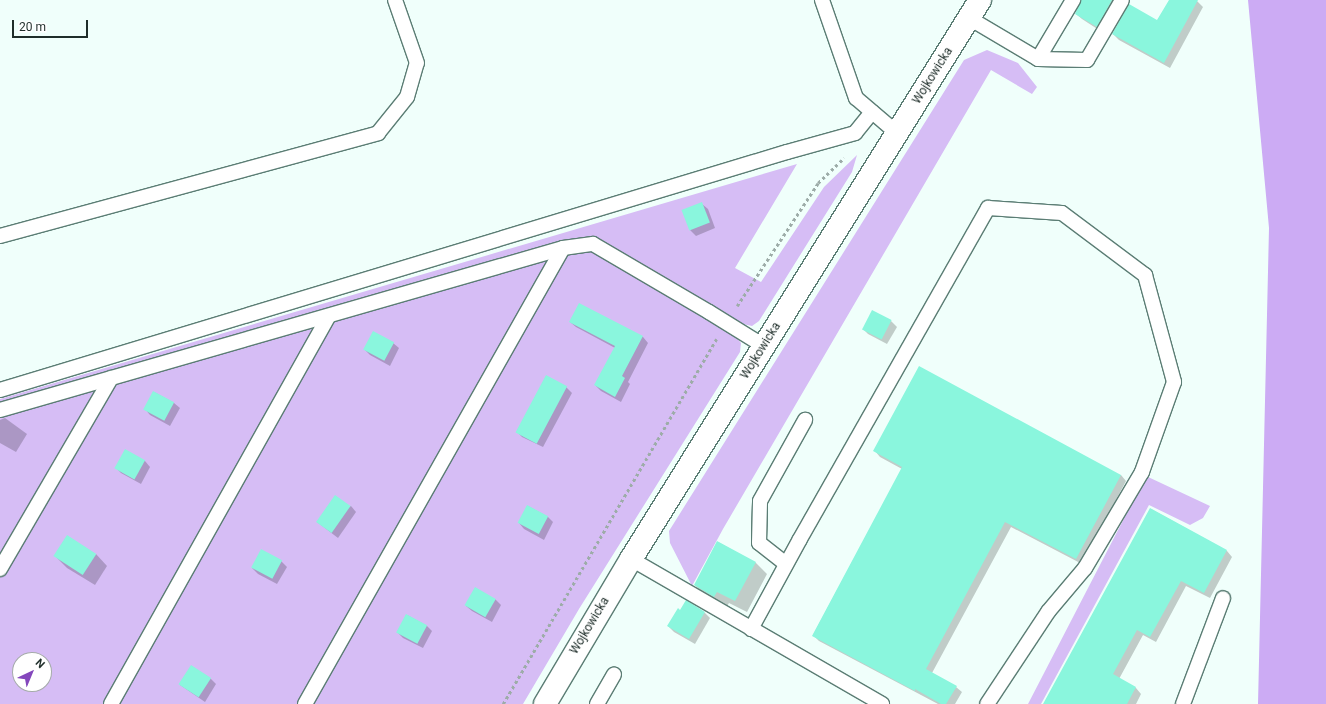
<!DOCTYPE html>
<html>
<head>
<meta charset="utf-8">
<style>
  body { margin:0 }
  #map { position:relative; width:1326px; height:704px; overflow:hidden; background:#f0fffb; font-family:Roboto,sans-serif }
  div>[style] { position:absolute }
  .green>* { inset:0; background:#d6bdf5 }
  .forest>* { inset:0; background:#ccabf4 }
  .shadow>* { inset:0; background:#0003 }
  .building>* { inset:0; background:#8af6dd; transform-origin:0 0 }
  .path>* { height:2.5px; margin-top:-1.25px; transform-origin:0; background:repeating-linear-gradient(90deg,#9daca8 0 3px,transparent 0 6px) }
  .roads { filter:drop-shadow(1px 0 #5b7d74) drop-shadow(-1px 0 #5b7d74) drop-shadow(0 1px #5b7d74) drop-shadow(0 -1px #5b7d74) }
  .service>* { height:14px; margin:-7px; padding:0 7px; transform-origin:7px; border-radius:7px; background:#fff }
  .tertiary>* { height:22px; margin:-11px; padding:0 11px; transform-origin:11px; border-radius:11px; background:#fff }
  span { translate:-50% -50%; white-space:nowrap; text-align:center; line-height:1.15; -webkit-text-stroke:3px #fff; paint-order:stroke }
  .street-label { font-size:12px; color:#1f2e2a }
  .north { position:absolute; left:12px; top:652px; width:40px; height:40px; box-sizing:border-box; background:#fff; border:1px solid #a5abaa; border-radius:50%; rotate:44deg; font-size:11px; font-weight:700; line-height:16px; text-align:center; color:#1f2e2a }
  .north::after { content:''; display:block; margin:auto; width:14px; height:18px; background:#8447bc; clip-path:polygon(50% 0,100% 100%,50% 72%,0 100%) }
  .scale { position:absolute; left:12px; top:20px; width:76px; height:18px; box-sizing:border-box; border:2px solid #1f2e2a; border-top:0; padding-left:5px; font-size:12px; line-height:14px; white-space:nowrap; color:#1f2e2a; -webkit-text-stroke:3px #fff; paint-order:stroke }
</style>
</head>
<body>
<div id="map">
  <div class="green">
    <div style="clip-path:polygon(987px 50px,1018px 63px,1037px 87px,1032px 94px,991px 70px,723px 529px,692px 586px,670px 543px,669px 531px,964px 60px)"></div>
    <div style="clip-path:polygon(evenodd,857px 155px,852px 172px,759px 321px,752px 326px,743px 324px,736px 337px,741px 343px,740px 352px,579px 609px,523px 704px,0 704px,0 399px,797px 164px,735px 268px,761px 282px,824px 187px,857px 155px,20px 660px,44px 660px,44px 684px,20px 684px,20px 660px)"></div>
    <div style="clip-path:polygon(1146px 476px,1210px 506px,1203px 518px,1190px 525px,1149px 505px,1041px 704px,1028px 704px)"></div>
  </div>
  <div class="forest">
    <div style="clip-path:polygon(1248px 0,1326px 0,1326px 704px,1258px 704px,1269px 228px)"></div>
  </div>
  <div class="shadow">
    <div style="clip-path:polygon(1082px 0,1122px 0,1102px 32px,1082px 19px,1076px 14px)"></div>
    <div style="clip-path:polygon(1170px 0,1196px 0,1203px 7px,1170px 68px,1119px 40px,1113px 34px,1157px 21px)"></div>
    <div style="clip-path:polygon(702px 204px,708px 209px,715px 228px,696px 236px,690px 230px)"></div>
    <div style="clip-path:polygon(579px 305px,643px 337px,648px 343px,628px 382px,630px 384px,621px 402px,601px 391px,595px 385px,615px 348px,576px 327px,570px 322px)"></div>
    <div style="clip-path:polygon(891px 321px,897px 327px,887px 344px,868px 334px,863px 329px)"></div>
    <div style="clip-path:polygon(393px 343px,399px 348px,390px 366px,370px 355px,364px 349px)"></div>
    <div style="clip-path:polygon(566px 387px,572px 393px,543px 447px,522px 437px,517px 432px)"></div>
    <div style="clip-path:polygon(154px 392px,174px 403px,180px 408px,170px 426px,150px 415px,145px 409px)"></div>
    <div style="clip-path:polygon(5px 418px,27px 434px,16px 452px,0 443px,0 420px)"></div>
    <div style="clip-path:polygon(125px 451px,145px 461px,150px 467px,141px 484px,121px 473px,116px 468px)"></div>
    <div style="clip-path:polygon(875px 451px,1121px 475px,1126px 481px,1082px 564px,1011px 527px,932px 673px,956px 687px,962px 692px,955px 704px,938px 704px,819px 641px,813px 635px,902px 469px,880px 457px)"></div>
    <div style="clip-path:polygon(351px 506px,356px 512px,338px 538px,317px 522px)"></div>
    <div style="clip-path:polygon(528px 506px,548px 517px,553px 522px,544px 540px,524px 529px,519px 523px)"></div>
    <div style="clip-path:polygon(1151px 509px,1227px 551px,1232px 557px,1210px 598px,1186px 586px,1156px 642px,1143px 635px,1119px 679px,1136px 688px,1141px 694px,1136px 704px,1044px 704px)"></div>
    <div style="clip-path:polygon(718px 542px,756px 563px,767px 574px,747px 612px,729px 603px,726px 608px,706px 597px,695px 585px)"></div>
    <div style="clip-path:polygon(96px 554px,107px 566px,95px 585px,67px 568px,55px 556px)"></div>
    <div style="clip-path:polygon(281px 561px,287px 567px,277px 584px,258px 574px,252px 568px)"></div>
    <div style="clip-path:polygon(495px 599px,501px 605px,492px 622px,472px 611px,466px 606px)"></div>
    <div style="clip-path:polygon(681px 611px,705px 613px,710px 618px,695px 644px,674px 632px,668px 626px)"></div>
    <div style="clip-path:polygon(407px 615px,427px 626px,432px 631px,423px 648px,403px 638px,397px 632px)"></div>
    <div style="clip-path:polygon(210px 678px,216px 684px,205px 702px,180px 685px)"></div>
  </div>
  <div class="building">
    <div style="clip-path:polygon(1081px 0,1112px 0,1097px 27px,1075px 14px)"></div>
    <div style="clip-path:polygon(1169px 0,1198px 0,1164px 63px,1112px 34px,1129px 4px,1157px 20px)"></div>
    <div style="left:702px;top:202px;width:22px;height:22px;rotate:69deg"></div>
    <div style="clip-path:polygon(579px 303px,643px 336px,622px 376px,625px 378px,615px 397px,594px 385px,615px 346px,569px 322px)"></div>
    <div style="left:872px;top:310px;width:22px;height:22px;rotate:27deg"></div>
    <div style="left:373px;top:331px;width:24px;height:21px;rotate:28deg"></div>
    <div style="clip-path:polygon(919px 366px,1121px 475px,1076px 559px,1005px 522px,926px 669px,957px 686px,946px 704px,941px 704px,915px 689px,915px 691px,812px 636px,902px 467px,873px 451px)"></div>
    <div style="left:546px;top:375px;width:24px;height:65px;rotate:28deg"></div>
    <div style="left:153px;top:391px;width:24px;height:21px;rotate:28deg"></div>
    <div style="left:125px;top:449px;width:23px;height:22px;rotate:29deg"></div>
    <div style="left:335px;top:495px;width:19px;height:33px;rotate:35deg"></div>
    <div style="left:527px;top:505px;width:24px;height:20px;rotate:28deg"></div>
    <div style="clip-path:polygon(1150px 508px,1227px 550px,1204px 593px,1181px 581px,1150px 637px,1137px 630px,1113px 674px,1136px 687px,1127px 704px,1043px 704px)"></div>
    <div style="left:67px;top:535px;width:35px;height:25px;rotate:33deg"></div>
    <div style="clip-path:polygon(717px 541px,756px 562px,735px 601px,717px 592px,714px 597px,694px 585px)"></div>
    <div style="left:261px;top:549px;width:24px;height:21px;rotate:28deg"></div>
    <div style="left:475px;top:587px;width:24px;height:21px;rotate:30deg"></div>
    <div style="clip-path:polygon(686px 600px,705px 612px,689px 639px,667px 626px,678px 608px,680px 610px)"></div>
    <div style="left:406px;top:614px;width:24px;height:21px;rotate:28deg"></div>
    <div style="left:191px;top:665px;width:24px;height:23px;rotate:33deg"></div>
  </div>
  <div class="path">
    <div style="left:737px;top:306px;width:147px;rotate:-56.6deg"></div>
    <div style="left:818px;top:183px;width:36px;rotate:-44deg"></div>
    <div style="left:503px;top:704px;width:423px;rotate:-59.7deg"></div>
  </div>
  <div class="roads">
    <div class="service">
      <div style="left:822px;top:0;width:104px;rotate:70.9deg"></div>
      <div style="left:856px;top:98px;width:54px;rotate:40.5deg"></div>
      <div style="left:969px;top:18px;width:80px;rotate:30.7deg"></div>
      <div style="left:1038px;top:59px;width:49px;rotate:1.2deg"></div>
      <div style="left:1087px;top:60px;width:69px;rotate:-59.7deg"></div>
      <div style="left:1038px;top:59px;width:69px;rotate:-59.3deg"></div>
      <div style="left:0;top:236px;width:392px;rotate:-15.2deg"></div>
      <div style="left:378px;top:133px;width:46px;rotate:-51.1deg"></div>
      <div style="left:407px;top:97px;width:35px;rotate:-74deg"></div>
      <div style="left:417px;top:63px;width:67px;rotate:-109.2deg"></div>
      <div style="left:0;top:390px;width:822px;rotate:-16.83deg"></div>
      <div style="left:787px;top:152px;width:71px;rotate:-15.6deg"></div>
      <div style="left:855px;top:133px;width:27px;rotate:-51deg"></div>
      <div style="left:0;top:410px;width:586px;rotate:-16.05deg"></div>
      <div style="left:563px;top:248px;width:30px;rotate:-8deg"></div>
      <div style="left:593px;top:244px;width:134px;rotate:30.4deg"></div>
      <div style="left:709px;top:312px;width:65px;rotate:31.7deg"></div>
      <div style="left:631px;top:559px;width:290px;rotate:30deg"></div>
      <div style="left:786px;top:564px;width:34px;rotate:-142deg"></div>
      <div style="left:759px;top:543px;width:42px;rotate:-88.6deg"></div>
      <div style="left:760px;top:501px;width:93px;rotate:-60.9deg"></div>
      <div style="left:0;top:569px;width:221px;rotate:-59.8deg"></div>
      <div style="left:751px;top:629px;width:102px;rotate:-61.4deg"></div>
      <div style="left:800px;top:539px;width:381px;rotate:-60.4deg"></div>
      <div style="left:988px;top:208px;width:74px;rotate:3.9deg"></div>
      <div style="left:1062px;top:213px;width:104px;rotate:36.8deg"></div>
      <div style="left:1145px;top:275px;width:111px;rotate:74.8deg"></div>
      <div style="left:1174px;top:382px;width:96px;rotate:109.6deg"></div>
      <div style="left:1142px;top:472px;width:112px;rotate:120.7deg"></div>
      <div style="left:1085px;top:568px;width:57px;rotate:130.1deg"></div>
      <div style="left:1048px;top:612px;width:110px;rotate:123.5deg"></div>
      <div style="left:111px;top:704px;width:445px;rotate:-60.7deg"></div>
      <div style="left:305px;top:704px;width:524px;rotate:-60.5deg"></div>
      <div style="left:597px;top:704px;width:34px;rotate:-60deg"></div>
      <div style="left:1183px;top:704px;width:113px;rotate:-69.3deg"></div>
    </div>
    <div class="tertiary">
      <div style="left:545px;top:704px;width:169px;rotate:-59.3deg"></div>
      <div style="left:631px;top:559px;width:659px;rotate:-58.02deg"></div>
    </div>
  </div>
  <div class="street-label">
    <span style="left:933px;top:76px;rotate:-58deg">Wojkowicka</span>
    <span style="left:761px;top:351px;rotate:-58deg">Wojkowicka</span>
    <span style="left:590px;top:626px;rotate:-59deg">Wojkowicka</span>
  </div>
  <div class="north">N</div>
  <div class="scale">20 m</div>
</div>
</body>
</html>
